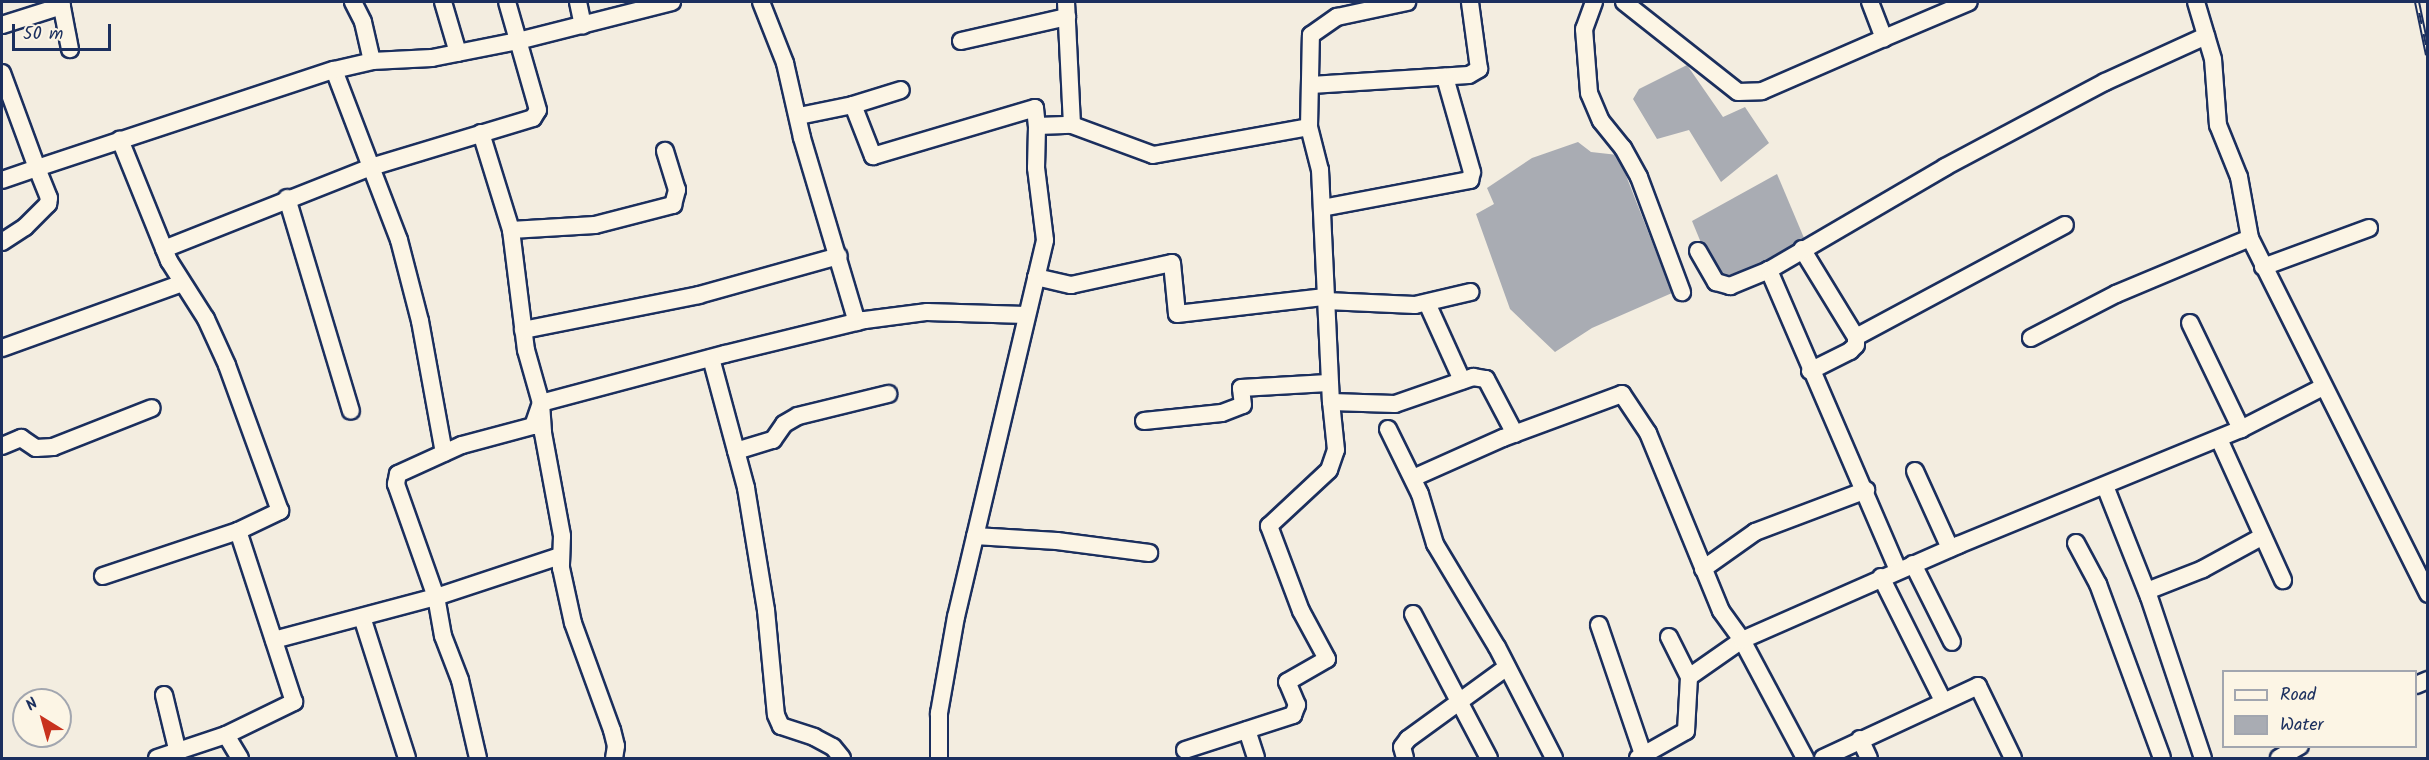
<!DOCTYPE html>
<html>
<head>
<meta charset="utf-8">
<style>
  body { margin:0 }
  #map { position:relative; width:2429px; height:760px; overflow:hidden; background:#f3ede0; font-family:Kalam,sans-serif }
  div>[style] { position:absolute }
  .water>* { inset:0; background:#a9acb3 }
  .roads { filter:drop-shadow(2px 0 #1b2f5e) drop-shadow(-2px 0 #1b2f5e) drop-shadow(0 2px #1b2f5e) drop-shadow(0 -2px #1b2f5e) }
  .minor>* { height:16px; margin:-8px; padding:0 8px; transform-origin:8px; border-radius:8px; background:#fcf5e5 }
  .rail>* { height:6px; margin-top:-3px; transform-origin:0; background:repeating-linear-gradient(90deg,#fcf5e5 0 11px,#1b2f5e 0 22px); box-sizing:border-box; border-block:2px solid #1b2f5e }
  span { translate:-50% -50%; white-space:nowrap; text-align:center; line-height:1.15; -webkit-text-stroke:6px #fcf5e5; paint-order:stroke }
  .frame { position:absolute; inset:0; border:3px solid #1b2f5e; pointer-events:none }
  .legend { position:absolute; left:2222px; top:670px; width:195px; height:78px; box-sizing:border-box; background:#fcf5e5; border:2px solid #a2a6af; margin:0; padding:8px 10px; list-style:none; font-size:18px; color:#1b2f5e }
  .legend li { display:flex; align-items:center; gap:12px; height:30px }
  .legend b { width:30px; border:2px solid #a2a6af }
  .north { position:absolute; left:12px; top:688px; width:60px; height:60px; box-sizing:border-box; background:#fcf5e5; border:2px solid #a2a6af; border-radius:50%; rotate:323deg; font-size:16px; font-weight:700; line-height:24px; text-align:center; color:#1b2f5e }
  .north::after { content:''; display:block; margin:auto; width:21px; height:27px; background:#c8321e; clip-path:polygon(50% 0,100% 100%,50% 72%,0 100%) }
  .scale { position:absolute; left:12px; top:24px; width:99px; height:27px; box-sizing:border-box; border:3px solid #1b2f5e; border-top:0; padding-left:8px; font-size:18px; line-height:21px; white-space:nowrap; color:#1b2f5e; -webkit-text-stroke:4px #fcf5e5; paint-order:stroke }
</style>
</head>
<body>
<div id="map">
  <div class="water">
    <div style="clip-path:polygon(1687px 65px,1723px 117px,1745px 107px,1769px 143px,1721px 182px,1689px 130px,1657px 139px,1633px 99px,1639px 89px)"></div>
    <div style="clip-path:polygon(1578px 142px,1591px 152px,1618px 155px,1672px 293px,1592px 328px,1555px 352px,1510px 309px,1476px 214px,1494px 204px,1487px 188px,1532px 158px)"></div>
    <div style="clip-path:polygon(1777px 174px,1804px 238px,1772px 261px,1716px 279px,1692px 221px)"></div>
  </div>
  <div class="roads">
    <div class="minor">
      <div style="left:61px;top:2px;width:48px;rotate:79.2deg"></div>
      <div style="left:353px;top:2px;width:22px;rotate:63deg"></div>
      <div style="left:363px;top:22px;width:40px;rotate:77deg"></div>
      <div style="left:443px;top:2px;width:53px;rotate:73.6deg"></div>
      <div style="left:578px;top:2px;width:24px;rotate:78deg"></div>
      <div style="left:761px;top:2px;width:66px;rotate:68.5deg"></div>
      <div style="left:785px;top:63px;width:77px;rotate:77.2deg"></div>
      <div style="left:802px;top:138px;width:192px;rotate:73.4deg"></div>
      <div style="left:1066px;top:2px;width:123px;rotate:87.2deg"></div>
      <div style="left:1594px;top:2px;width:29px;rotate:110deg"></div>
      <div style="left:1584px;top:29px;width:64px;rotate:85.5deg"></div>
      <div style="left:1589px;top:93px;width:30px;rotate:67deg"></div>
      <div style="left:1601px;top:121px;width:35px;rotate:51deg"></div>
      <div style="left:1623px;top:148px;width:33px;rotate:61deg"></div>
      <div style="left:1639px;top:177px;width:123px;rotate:69.5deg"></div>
      <div style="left:1624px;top:2px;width:145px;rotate:38.3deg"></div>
      <div style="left:1738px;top:92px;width:24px;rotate:-2deg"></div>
      <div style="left:1762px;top:91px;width:133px;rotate:-23.5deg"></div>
      <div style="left:1870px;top:2px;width:39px;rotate:69deg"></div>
      <div style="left:1884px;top:38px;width:92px;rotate:-23deg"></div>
      <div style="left:2196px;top:2px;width:59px;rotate:73.4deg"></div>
      <div style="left:2213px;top:59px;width:66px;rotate:85.7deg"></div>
      <div style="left:2218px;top:125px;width:56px;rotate:68deg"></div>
      <div style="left:2239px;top:177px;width:62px;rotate:79.8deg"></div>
      <div style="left:2250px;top:238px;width:398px;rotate:63.4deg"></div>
      <div style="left:2px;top:25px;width:63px;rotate:-17.6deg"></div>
      <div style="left:961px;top:41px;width:109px;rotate:-12.8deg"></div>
      <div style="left:334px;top:70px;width:104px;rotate:69.1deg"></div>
      <div style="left:371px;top:167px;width:169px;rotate:-16.8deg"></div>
      <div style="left:533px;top:118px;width:9px;rotate:-58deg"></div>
      <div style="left:538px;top:110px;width:112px;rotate:-106deg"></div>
      <div style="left:2px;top:73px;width:101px;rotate:69.8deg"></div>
      <div style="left:37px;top:168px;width:37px;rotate:161deg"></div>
      <div style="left:1311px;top:85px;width:158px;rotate:-3.6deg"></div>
      <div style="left:1469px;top:75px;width:12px;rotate:-31deg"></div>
      <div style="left:1479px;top:69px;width:68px;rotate:-97.7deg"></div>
      <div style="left:853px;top:105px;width:50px;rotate:-17.4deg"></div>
      <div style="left:799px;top:116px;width:55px;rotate:-11.5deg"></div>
      <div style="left:853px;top:105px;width:55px;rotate:68.6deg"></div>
      <div style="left:873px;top:156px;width:169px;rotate:-16.5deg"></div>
      <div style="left:1035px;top:108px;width:18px;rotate:84deg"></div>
      <div style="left:1309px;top:127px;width:44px;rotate:75.7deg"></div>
      <div style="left:1320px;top:170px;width:232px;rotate:87.3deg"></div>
      <div style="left:481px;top:133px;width:102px;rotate:72.8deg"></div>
      <div style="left:511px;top:230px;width:121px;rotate:82.9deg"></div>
      <div style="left:526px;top:350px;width:55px;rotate:74.2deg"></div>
      <div style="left:541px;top:403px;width:30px;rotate:86deg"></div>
      <div style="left:543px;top:433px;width:105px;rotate:79.5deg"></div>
      <div style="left:562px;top:536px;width:32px;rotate:92deg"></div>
      <div style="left:561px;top:568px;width:56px;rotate:77.7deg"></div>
      <div style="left:573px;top:623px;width:114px;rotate:70deg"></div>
      <div style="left:612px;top:730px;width:16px;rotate:76deg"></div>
      <div style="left:616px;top:746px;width:12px;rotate:99deg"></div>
      <div style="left:287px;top:198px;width:222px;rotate:73.3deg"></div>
      <div style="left:1322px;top:208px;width:151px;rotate:-10.7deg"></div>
      <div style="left:1470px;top:180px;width:8px;rotate:-76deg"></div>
      <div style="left:1472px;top:172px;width:99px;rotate:-105.9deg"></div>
      <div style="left:511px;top:230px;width:84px;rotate:-3.4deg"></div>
      <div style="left:595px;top:225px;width:81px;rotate:-14.4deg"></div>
      <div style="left:673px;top:205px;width:16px;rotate:-75deg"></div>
      <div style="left:677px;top:190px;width:41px;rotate:-107.1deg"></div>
      <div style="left:2px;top:242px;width:27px;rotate:-33deg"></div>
      <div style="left:25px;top:227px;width:33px;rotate:-45deg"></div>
      <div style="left:48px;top:204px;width:6px;rotate:-81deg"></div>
      <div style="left:49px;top:198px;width:32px;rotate:-112deg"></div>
      <div style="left:37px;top:168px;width:313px;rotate:-18.3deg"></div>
      <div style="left:334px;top:70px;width:39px;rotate:-13deg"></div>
      <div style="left:372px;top:61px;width:60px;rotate:-2.9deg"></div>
      <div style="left:432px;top:58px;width:88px;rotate:-11.2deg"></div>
      <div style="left:518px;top:41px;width:159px;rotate:-14.2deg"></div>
      <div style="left:164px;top:249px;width:223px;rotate:-21.6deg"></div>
      <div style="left:371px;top:167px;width:78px;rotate:69deg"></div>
      <div style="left:399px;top:240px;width:84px;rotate:75.5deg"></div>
      <div style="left:420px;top:321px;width:134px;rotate:79.7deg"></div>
      <div style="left:1802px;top:249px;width:103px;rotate:58.5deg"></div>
      <div style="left:1856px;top:337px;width:237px;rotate:-28.2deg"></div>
      <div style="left:1698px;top:251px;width:36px;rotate:60deg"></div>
      <div style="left:1716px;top:282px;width:15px;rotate:16deg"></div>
      <div style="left:1730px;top:286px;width:42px;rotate:-22.3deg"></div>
      <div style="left:2263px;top:267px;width:113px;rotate:-20.2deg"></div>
      <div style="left:1036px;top:277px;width:36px;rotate:13deg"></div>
      <div style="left:1071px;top:285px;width:103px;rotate:-12.3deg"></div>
      <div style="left:1172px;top:263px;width:51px;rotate:84.4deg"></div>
      <div style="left:1177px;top:314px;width:149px;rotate:-6.6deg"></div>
      <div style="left:1326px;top:301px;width:89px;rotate:2.6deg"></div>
      <div style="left:1415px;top:305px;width:57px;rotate:-13.1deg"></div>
      <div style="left:1427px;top:303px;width:85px;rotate:65.6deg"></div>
      <div style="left:2190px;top:323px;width:118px;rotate:64.3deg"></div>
      <div style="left:523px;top:330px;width:179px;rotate:-11.2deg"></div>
      <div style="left:699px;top:295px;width:145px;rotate:-15.6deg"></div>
      <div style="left:2031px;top:338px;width:96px;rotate:-27.4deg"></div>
      <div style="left:2116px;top:294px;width:145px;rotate:-22.7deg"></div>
      <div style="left:2px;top:348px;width:189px;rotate:-19.8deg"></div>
      <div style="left:711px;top:358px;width:135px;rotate:74.9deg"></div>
      <div style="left:746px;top:488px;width:124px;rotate:80.7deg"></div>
      <div style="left:766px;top:610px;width:105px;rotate:84.6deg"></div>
      <div style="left:776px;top:715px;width:12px;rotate:66deg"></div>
      <div style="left:781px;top:726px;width:35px;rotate:18deg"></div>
      <div style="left:814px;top:737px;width:21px;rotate:28deg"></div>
      <div style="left:833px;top:747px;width:14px;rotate:51deg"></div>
      <div style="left:1810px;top:371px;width:45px;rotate:-26.6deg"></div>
      <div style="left:1850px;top:351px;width:8px;rotate:-45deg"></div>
      <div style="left:1856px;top:345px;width:8px;rotate:-90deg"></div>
      <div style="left:1144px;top:421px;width:78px;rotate:-5.9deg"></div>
      <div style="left:1222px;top:413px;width:22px;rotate:-21deg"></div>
      <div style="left:1243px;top:405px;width:17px;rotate:-97deg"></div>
      <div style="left:1241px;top:388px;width:87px;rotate:-3.3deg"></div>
      <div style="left:1388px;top:429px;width:72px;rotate:63.8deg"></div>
      <div style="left:1420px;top:494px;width:52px;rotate:73.3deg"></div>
      <div style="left:1435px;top:544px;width:120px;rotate:59deg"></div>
      <div style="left:1497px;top:647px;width:125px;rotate:62.8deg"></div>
      <div style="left:2219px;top:439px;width:155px;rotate:65.6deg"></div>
      <div style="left:2px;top:446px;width:21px;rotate:-23deg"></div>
      <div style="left:21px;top:438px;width:18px;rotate:34deg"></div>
      <div style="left:36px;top:448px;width:17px;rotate:-3deg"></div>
      <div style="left:53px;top:447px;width:106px;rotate:-21.5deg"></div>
      <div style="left:736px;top:451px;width:39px;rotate:-17deg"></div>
      <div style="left:773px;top:440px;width:19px;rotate:-55deg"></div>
      <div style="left:784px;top:424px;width:16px;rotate:-30deg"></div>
      <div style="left:798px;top:416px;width:93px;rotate:-13.7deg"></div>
      <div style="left:1915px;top:471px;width:85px;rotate:65.6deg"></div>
      <div style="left:1413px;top:478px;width:98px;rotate:-24deg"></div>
      <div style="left:1503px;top:438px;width:127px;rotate:-20.3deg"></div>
      <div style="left:1622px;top:394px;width:47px;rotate:56.3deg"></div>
      <div style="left:1648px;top:433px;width:192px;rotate:67.7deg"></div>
      <div style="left:1721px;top:611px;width:36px;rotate:54deg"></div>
      <div style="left:1742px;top:640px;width:134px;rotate:61.9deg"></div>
      <div style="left:2105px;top:486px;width:119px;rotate:68.4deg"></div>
      <div style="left:2149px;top:597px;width:170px;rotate:71.5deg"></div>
      <div style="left:975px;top:536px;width:82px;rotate:3.5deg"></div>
      <div style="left:1057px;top:541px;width:93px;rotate:7.4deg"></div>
      <div style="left:2076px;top:543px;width:47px;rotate:61.8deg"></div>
      <div style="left:2098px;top:584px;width:185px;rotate:69.8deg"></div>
      <div style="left:1913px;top:564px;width:87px;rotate:63.4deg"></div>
      <div style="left:1703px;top:569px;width:64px;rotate:-35.4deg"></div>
      <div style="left:1755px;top:532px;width:119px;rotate:-20.7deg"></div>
      <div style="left:1898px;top:570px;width:327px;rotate:-113.3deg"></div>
      <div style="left:1769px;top:270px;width:204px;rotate:-30.3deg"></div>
      <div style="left:1945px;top:167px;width:181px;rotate:-28deg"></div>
      <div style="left:2105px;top:82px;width:111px;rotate:-24.5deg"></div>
      <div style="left:103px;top:576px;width:142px;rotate:-18.4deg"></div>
      <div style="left:238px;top:531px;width:47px;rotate:-25.5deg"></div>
      <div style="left:280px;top:511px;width:155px;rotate:-110deg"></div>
      <div style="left:227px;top:365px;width:51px;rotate:-114.5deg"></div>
      <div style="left:206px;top:319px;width:69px;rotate:-122.5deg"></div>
      <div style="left:169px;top:261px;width:131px;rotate:-112deg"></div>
      <div style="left:1881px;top:577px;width:139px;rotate:63.4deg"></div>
      <div style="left:2147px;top:591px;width:60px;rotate:-21.4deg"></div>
      <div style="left:2203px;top:569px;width:68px;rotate:-28.8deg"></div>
      <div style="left:1413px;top:614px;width:163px;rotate:62.2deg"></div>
      <div style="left:362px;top:617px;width:148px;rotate:72.3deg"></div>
      <div style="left:1599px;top:625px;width:139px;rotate:71.2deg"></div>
      <div style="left:1669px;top:637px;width:45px;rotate:63.4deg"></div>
      <div style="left:274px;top:640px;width:168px;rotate:-14.9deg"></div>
      <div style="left:436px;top:597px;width:131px;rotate:-18.3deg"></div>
      <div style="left:2416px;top:685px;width:13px;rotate:-23deg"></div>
      <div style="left:164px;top:695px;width:60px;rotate:76.4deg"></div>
      <div style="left:1247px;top:730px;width:29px;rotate:72deg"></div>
      <div style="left:226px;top:735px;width:76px;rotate:-25.9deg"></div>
      <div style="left:294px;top:702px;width:180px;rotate:-108.1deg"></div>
      <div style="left:1860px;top:739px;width:21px;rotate:65deg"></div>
      <div style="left:1185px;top:750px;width:114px;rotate:-18deg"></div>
      <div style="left:1293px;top:715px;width:11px;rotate:-68deg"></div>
      <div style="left:1297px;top:705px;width:25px;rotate:-113deg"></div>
      <div style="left:1287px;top:682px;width:46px;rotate:-29.9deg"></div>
      <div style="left:1327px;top:659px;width:55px;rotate:-118.4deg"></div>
      <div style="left:1301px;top:611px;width:91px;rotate:-110.6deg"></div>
      <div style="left:1269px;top:526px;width:82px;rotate:-43deg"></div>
      <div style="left:1329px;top:470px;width:21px;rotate:-71deg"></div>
      <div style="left:1336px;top:450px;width:48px;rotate:-95.9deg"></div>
      <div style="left:1331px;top:402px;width:64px;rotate:1.8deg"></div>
      <div style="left:1395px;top:404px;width:83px;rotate:-19.1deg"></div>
      <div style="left:1473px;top:377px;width:13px;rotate:9deg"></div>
      <div style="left:1486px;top:379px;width:62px;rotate:62.2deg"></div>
      <div style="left:157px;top:758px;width:73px;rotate:-18.4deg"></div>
      <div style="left:226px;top:735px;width:27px;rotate:59deg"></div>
      <div style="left:478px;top:758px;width:80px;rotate:-103deg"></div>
      <div style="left:460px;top:680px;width:47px;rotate:-111.1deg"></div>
      <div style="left:443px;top:636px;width:40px;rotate:-100deg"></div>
      <div style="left:436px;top:597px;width:120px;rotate:-109.5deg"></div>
      <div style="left:396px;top:484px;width:10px;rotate:-79deg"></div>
      <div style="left:398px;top:474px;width:70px;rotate:-24.4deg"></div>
      <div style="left:462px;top:445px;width:73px;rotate:-15deg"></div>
      <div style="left:533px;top:426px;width:24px;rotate:-71deg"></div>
      <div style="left:541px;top:403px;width:190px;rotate:-14.9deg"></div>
      <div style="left:725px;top:354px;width:144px;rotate:-13.7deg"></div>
      <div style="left:865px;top:320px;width:63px;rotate:-7.4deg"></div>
      <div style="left:927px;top:312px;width:99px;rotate:1.7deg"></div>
      <div style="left:939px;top:758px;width:45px;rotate:-90deg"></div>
      <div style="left:939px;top:713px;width:97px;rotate:-80deg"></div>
      <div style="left:956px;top:617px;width:387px;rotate:-76.7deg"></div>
      <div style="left:1045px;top:240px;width:73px;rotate:-97.1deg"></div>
      <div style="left:1036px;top:168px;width:42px;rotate:-88.6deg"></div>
      <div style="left:1037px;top:126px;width:35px;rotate:-2deg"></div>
      <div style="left:1072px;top:125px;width:86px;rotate:20.3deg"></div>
      <div style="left:1153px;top:155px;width:158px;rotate:-10.2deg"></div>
      <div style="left:1309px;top:127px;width:92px;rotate:-88.8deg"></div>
      <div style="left:1311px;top:35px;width:32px;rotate:-35deg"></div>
      <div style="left:1337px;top:17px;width:72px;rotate:-12.1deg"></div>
      <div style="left:1405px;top:758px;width:11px;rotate:-105deg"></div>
      <div style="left:1402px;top:747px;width:10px;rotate:-53deg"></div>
      <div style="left:1408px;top:739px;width:122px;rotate:-36deg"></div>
      <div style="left:1638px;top:758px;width:55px;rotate:-29.4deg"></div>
      <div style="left:1686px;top:731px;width:54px;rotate:-86.8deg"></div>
      <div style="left:1689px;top:677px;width:65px;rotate:-34.9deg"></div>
      <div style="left:1742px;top:640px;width:236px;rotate:-23.7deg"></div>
      <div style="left:1958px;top:545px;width:306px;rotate:-22.3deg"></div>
      <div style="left:2241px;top:429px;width:92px;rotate:-27.1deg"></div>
      <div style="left:1823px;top:758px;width:171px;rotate:-24.9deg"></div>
      <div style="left:1978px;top:686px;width:80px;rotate:64.1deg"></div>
      <div style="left:2279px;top:758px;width:24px;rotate:-30deg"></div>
    </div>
  </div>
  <div class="rail">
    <div style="left:2417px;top:2px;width:54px;rotate:78.3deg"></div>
  </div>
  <div class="frame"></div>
  <ul class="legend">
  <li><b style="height:8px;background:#fcf5e5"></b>Road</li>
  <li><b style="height:16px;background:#a9acb3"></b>Water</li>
  </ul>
  <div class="north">N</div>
  <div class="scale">50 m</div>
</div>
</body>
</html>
